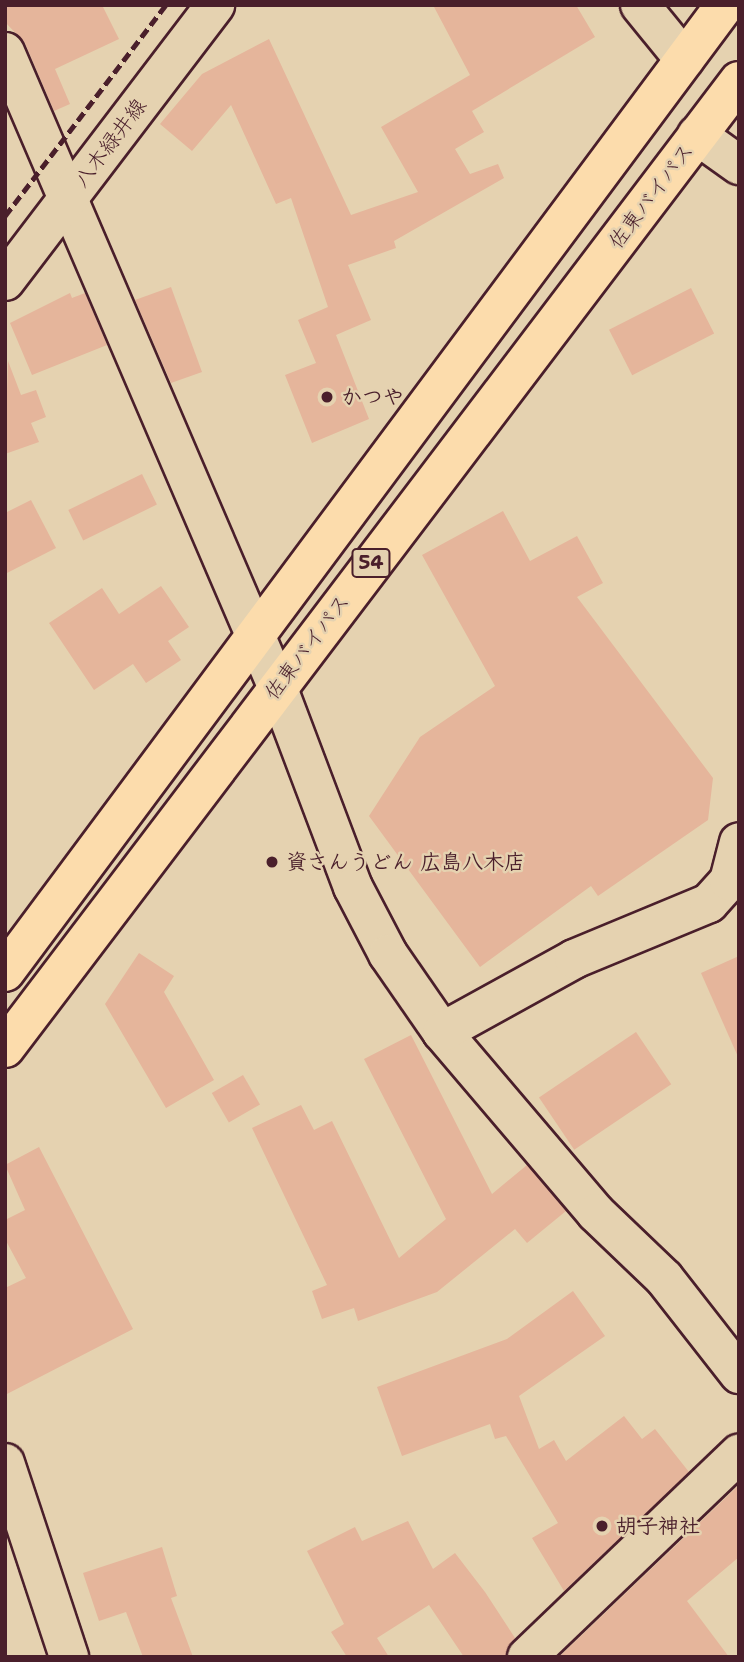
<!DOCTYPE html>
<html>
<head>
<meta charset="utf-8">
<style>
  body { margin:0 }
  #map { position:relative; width:744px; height:1662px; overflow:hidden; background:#e5d2b0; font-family:"Shantell Sans","Klee One",sans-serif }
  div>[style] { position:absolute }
  .building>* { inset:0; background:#e5b59b; transform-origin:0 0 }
  .roads { filter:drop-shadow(2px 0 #4a1f2b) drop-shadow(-2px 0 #4a1f2b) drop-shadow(0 2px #4a1f2b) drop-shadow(0 -2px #4a1f2b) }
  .street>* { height:38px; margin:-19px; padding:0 19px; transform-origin:19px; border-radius:19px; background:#e5d2b0 }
  .secondary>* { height:38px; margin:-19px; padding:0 19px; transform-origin:19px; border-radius:19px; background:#e5d2b0 }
  .highway>* { height:38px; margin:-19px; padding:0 19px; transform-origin:19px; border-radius:19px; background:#fcdcac }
  .rail>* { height:5px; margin-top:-2.5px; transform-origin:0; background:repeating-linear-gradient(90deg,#4a1f2b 0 10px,transparent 0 15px) }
  .dots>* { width:19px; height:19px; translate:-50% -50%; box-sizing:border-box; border:4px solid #e5d2b0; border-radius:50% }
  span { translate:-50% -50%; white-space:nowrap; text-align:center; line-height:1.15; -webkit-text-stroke:5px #e5d2b0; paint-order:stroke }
  .shield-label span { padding:2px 5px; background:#e5d2b0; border:2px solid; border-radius:5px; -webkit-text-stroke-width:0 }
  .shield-label { font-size:19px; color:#4a1f2b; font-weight:700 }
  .street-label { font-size:21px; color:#4a1f2b }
  .poi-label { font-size:21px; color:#4a1f2b; font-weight:700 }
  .left { translate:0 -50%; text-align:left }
  .frame { position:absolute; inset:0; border:7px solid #4a1f2b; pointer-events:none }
</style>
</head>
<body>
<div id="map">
  <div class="building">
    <div style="clip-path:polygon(5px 5px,102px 5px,119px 39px,55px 69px,70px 104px,54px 111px,25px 43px,5px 22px)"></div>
    <div style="clip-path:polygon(433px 5px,576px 5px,595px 37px,472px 111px,484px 132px,455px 149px,470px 174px,498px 164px,504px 178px,394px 241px,396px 248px,348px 265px,371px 320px,336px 335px,369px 419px,312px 443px,285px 375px,316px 363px,298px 320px,328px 307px,291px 198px,276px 204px,231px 105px,192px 151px,160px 124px,202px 74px,269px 39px,351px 215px,418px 192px,381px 127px,470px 75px)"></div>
    <div style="clip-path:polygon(171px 287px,202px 372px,171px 383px,135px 300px)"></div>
    <div style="left:691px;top:288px;width:51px;height:92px;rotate:63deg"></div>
    <div style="clip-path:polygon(70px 293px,72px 298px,85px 293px,107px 345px,32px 375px,10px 323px)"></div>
    <div style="clip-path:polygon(8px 361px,21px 395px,36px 390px,46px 417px,31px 423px,39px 442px,5px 454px)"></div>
    <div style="left:142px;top:474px;width:34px;height:82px;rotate:64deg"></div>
    <div style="clip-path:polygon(31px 500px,56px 548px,5px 574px,5px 513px)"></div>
    <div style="clip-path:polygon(503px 511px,530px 561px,577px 536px,603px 583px,577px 597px,713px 778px,708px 820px,598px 896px,591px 886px,480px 967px,369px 816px,420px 737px,495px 686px,422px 555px)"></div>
    <div style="clip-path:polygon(161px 586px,189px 627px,168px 641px,181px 660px,146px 683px,133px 664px,94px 690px,49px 623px,102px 588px,119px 614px)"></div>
    <div style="clip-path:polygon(139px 953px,174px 976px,164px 992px,214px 1080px,166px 1108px,105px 1004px)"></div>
    <div style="clip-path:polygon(739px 956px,739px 1059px,701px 973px)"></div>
    <div style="left:636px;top:1032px;width:63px;height:117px;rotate:56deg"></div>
    <div style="clip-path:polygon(411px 1035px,492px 1194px,527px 1165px,566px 1211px,527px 1243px,515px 1229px,437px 1292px,358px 1321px,354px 1308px,322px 1319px,312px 1291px,327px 1285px,252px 1128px,301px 1105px,314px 1130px,332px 1121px,399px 1258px,446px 1219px,364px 1059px)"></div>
    <div style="left:243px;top:1075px;width:34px;height:36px;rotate:60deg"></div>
    <div style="clip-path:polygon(39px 1147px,133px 1329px,5px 1395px,5px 1288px,26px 1278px,5px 1239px,5px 1220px,25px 1210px,5px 1165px)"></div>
    <div style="clip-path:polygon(573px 1291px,605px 1336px,519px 1396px,539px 1449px,554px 1440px,566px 1461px,624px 1416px,642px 1439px,655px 1429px,689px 1472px,564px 1591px,532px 1538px,558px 1523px,506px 1436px,495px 1439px,490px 1424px,402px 1456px,377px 1387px,507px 1339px)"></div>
    <div style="clip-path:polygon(739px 1485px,739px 1557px,687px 1601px,729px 1657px,559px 1657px)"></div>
    <div style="clip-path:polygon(408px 1521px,433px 1569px,455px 1553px,485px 1592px,515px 1638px,506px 1657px,464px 1657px,429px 1605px,377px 1638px,389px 1657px,347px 1657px,331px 1632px,344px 1624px,307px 1551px,355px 1527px,362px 1541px)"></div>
    <div style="clip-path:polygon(162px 1547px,177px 1596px,171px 1598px,193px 1657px,143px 1657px,126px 1612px,99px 1621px,83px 1573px)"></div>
  </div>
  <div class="roads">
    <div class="street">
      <div style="left:640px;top:5px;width:70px;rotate:50.8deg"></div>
      <div style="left:5px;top:52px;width:690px;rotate:66.78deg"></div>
      <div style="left:277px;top:686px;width:215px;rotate:69.3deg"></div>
      <div style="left:353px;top:887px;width:76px;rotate:62.4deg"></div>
      <div style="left:388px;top:954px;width:95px;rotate:55.3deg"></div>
      <div style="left:442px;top:1032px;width:238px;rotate:49.6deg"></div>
      <div style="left:596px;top:1213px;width:94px;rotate:43.7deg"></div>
      <div style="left:664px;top:1278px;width:122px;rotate:52deg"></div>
      <div style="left:697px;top:135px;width:52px;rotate:35.5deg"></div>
      <div style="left:442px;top:1032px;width:151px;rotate:-28.9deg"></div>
      <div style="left:574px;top:959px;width:146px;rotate:-22.5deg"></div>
      <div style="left:709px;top:903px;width:30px;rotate:-48deg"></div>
      <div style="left:729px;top:881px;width:40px;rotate:-75.6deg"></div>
      <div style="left:5px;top:1463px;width:204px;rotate:71.7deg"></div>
      <div style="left:527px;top:1657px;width:294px;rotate:-43.8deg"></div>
    </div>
    <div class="secondary">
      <div style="left:5px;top:281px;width:347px;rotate:-52.7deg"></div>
    </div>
    <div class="highway">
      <div style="left:5px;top:972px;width:1206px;rotate:-53.33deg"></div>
      <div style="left:5px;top:1048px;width:1214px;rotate:-52.8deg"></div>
    </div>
  </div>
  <div class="rail">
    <div style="left:5px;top:216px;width:265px;rotate:-52.7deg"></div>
  </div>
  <div class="dots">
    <div style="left:327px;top:397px;background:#4a1f2b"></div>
    <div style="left:272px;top:862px;background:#4a1f2b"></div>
    <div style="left:602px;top:1526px;background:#4a1f2b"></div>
  </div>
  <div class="shield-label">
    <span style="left:371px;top:563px">54</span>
  </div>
  <div class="street-label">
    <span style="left:110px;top:143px;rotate:-53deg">八木緑井線</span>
    <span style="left:651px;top:196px;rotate:-53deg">佐東バイパス</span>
    <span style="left:307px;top:647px;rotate:-53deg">佐東バイパス</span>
  </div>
  <div class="poi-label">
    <span class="left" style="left:341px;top:397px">かつや</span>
    <span class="left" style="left:286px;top:862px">資さんうどん 広島八木店</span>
    <span class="left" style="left:616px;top:1526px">胡子神社</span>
  </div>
  <div class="frame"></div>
</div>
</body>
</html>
